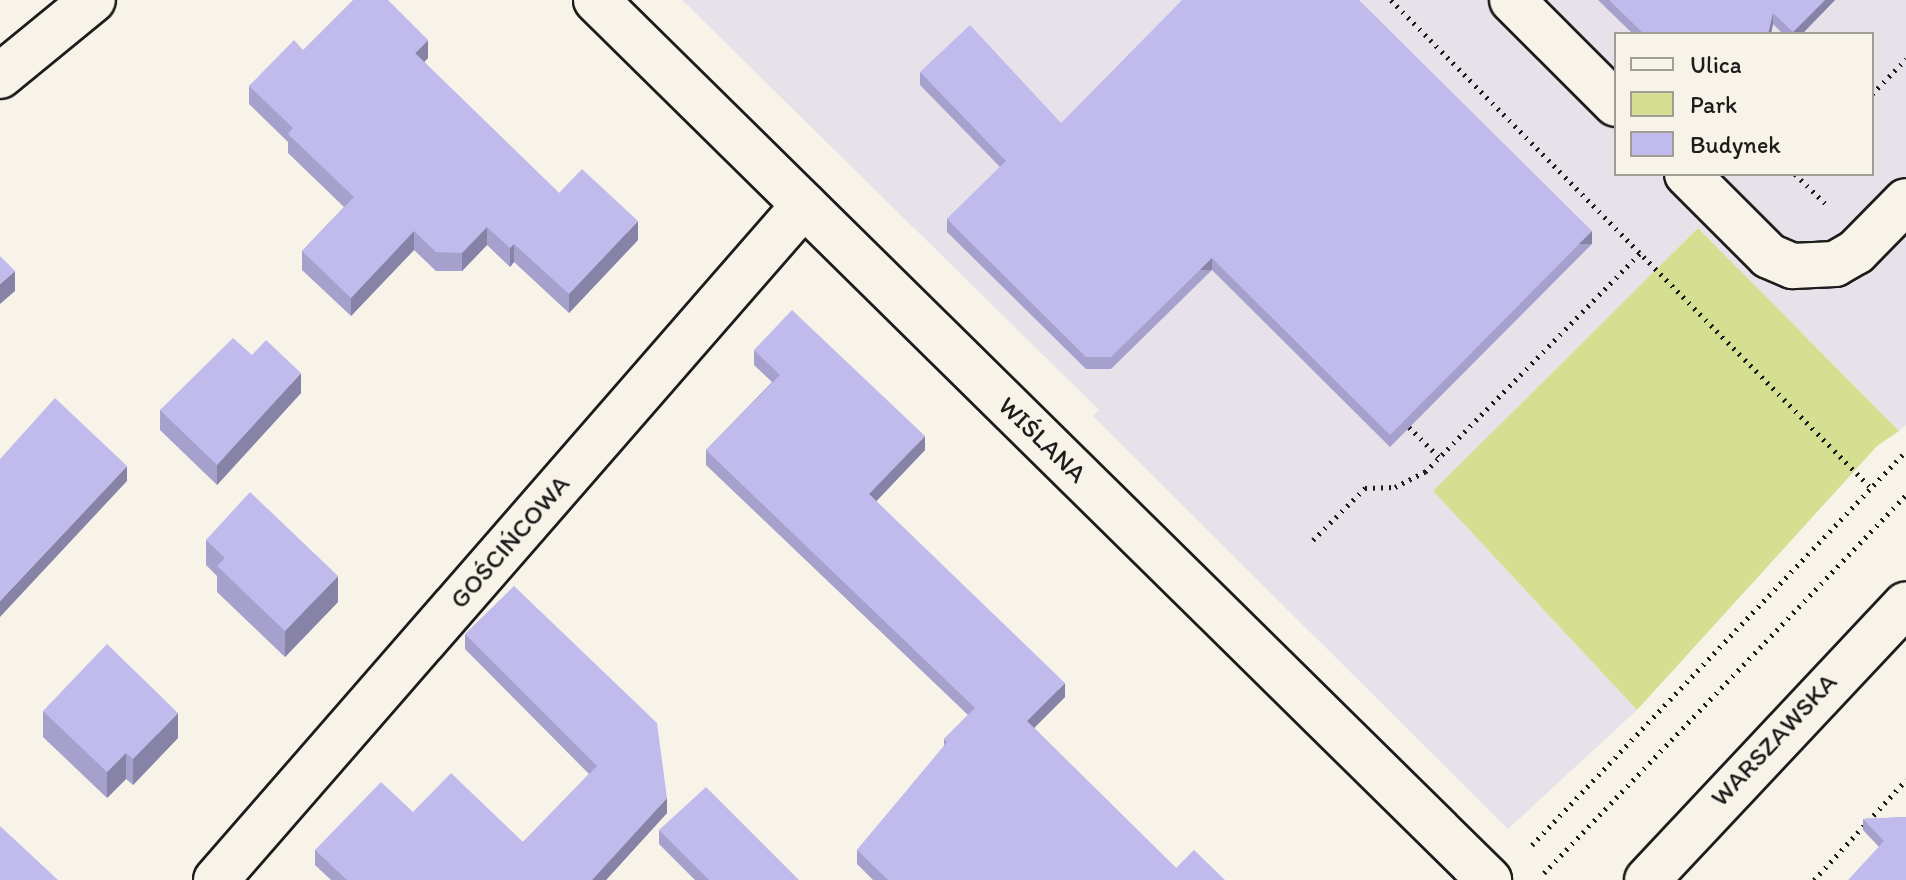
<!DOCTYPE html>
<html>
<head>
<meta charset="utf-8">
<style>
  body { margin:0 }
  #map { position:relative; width:1906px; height:880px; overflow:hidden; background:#f7f3e8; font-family:Itim,sans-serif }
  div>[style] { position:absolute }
  .built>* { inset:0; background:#e7e2ea }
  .green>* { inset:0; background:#d4df92 }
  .path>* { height:5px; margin-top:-2.5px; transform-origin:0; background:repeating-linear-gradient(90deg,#1c1c1c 0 2px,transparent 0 8px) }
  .roads { filter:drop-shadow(2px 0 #1c1c1c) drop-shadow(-2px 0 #1c1c1c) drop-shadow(0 2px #1c1c1c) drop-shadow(0 -2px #1c1c1c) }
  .minor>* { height:44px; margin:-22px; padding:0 22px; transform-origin:22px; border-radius:22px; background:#f7f3e8 }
  .wall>* { inset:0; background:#a6a1cc }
  .shaded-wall>* { inset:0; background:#8783a6; transform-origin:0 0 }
  .building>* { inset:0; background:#c1bbed }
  span { translate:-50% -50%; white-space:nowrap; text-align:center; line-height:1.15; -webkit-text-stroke:7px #f7f3e8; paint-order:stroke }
  .street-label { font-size:26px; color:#1c1c1c }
  .legend { position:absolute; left:1614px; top:32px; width:260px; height:144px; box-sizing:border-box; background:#f7f3e8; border:2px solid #9f9d96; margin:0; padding:10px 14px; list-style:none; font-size:24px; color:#1c1c1c }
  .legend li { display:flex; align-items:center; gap:16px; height:40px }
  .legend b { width:40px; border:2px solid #9f9d96 }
</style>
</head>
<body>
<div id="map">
  <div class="built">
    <div style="clip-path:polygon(evenodd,682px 0,1906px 0,1906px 425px,1899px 431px,1698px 228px,1433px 491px,1637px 710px,1508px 829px,1093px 416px,1099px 410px,682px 0,1616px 34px,1872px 34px,1872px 174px,1616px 174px,1616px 34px)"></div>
  </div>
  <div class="green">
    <div style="clip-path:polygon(1698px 228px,1899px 431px,1877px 446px,1637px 710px,1433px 491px)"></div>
  </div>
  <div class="path">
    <div style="left:1391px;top:0;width:685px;rotate:45.47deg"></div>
    <div style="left:1872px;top:94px;width:49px;rotate:-45.8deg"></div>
    <div style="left:1795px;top:174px;width:43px;rotate:44.1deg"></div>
    <div style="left:1409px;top:427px;width:44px;rotate:45deg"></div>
    <div style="left:1313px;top:540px;width:74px;rotate:-45deg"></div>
    <div style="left:1365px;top:488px;width:30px;rotate:-2deg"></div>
    <div style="left:1395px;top:487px;width:34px;rotate:-27deg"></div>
    <div style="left:1425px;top:472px;width:307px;rotate:-45.5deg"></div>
    <div style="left:1532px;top:845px;width:543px;rotate:-46.49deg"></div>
    <div style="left:1544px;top:873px;width:523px;rotate:-46.24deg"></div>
    <div style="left:1814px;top:880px;width:136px;rotate:-47.4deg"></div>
  </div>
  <div class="roads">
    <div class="minor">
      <div style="left:596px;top:0;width:1254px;rotate:44.58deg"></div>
      <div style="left:1512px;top:0;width:147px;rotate:45deg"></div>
      <div style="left:0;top:76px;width:120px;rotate:-39.3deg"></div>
      <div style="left:1687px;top:174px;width:116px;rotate:45deg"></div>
      <div style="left:1769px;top:256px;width:26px;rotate:23deg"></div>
      <div style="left:1793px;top:266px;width:42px;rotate:-2.7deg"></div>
      <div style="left:1835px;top:264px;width:24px;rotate:-30deg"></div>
      <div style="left:1856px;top:252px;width:71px;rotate:-45.6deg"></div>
      <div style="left:216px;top:880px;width:895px;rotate:-48.94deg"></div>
      <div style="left:1647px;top:880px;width:378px;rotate:-46.8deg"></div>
    </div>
  </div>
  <div class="wall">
    <div style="clip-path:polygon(1598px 0,1835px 0,1802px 34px,1783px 34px,1773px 24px,1771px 34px,1633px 34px)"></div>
    <div style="clip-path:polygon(303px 50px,428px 58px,424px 62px,559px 193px,638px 240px,569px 313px,514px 262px,510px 267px,487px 245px,462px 271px,436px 271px,414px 250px,351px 316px,302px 270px,302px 251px,344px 207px,288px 153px,288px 142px,249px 104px,249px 86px)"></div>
    <div style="clip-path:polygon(920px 72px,1061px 123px,1592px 244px,1390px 447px,1212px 270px,1111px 369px,1086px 369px,947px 232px,947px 219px,1000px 167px,920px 85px)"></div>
    <div style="clip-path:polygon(754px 350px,925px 450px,876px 501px,1065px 697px,1034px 728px,1176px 868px,1225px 880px,873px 880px,857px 864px,857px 850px,944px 747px,944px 739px,968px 715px,706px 465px,706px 450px,772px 382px,754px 365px)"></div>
    <div style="clip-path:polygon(252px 355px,301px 393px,217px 485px,160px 430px,160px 410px)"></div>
    <div style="clip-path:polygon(206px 540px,338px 602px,285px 657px,217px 592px,217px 576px,206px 565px)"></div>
    <div style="clip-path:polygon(465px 634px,667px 813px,606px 880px,331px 880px,315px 865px,315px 850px,523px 842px,589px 774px,465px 649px)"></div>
    <div style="clip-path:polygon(43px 711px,178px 738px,133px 785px,126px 779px,107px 798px,43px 737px)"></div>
    <div style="clip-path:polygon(1906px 817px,1879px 847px,1863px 830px,1863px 819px)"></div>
    <div style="clip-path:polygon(659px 830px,799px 880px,695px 880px,659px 844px)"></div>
  </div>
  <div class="shaded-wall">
    <div style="clip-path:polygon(1825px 0,1835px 0,1802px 34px,1793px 34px,1793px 32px)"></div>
    <div style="clip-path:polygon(1773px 13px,1773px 24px,1771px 34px,1768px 34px)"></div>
    <div style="clip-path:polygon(428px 40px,428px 58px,415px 72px,415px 53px)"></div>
    <div style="clip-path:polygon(638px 221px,638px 240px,569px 313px,569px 294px)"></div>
    <div style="clip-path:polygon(487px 227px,487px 245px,462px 271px,462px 253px)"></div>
    <div style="clip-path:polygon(414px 231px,414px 250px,351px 316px,351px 298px)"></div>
    <div style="left:1592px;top:231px;width:13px;height:287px;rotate:90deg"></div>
    <div style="clip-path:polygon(514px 244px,514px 262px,510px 267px,510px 248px)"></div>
    <div style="left:1212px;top:258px;width:12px;height:141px;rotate:90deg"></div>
    <div style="clip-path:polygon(15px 271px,15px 291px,0 304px,0 284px)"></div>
    <div style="clip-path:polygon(301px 373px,301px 393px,217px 485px,217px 465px)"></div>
    <div style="clip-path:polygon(925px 436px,925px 450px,869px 509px,869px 494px)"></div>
    <div style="clip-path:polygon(127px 466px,127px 481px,0 617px,0 601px)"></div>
    <div style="clip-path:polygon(338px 576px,338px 602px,285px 657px,285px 631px)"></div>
    <div style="clip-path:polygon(1065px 683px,1065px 697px,1027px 735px,1027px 721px)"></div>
    <div style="clip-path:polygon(178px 713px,178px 738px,133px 785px,133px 759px)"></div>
    <div style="clip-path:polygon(126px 753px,126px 779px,107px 798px,107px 772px)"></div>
    <div style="clip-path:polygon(667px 798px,667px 813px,606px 880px,592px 880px)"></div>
  </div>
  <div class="building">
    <div style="clip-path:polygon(353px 0,388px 0,428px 40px,415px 53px,559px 193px,582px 169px,638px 221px,569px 294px,514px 244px,510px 248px,487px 227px,462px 253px,436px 252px,414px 231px,351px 298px,302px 251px,354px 197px,288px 134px,293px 128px,249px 86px,294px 40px,303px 50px)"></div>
    <div style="clip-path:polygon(1182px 0,1359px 0,1592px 231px,1390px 435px,1212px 258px,1111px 357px,1086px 357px,947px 219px,1006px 161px,920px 72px,970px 25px,1061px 123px)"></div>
    <div style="clip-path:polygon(1609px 0,1825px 0,1793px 32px,1773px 13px,1768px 34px,1644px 34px)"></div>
    <div style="clip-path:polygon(0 256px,15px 271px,0 284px)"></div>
    <div style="clip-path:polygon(792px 310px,925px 436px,869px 494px,1065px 683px,1027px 721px,1176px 868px,1194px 850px,1225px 880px,888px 880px,857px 850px,947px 742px,944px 739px,975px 708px,706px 450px,780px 375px,754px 350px)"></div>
    <div style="clip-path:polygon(233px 338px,252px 355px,266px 340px,301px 373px,217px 465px,160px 410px)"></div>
    <div style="clip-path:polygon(55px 398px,127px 466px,0 601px,0 459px)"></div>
    <div style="clip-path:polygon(250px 492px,338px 576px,285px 631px,217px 566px,225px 558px,206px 540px)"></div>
    <div style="clip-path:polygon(514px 586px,657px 723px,667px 798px,592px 880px,347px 880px,315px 850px,381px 782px,413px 812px,451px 773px,523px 842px,597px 766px,465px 634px)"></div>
    <div style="clip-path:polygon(107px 644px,178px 713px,133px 759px,126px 753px,107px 772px,43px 711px)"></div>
    <div style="clip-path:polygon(706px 787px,799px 880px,709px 880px,659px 830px)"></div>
    <div style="clip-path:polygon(1906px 817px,1906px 880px,1848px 880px,1884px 841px,1863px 819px)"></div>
    <div style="clip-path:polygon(0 826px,58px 880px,0 880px)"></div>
  </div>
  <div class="street-label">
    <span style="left:1042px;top:440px;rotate:44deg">WIŚLANA</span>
    <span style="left:510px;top:542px;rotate:-49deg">GOŚCIŃCOWA</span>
    <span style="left:1774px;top:740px;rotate:-47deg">WARSZAWSKA</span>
  </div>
  <ul class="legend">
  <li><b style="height:10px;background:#f7f3e8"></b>Ulica</li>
  <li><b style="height:22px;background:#d4df92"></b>Park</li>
  <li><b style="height:22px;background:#c1bbed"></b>Budynek</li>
  </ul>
</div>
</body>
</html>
